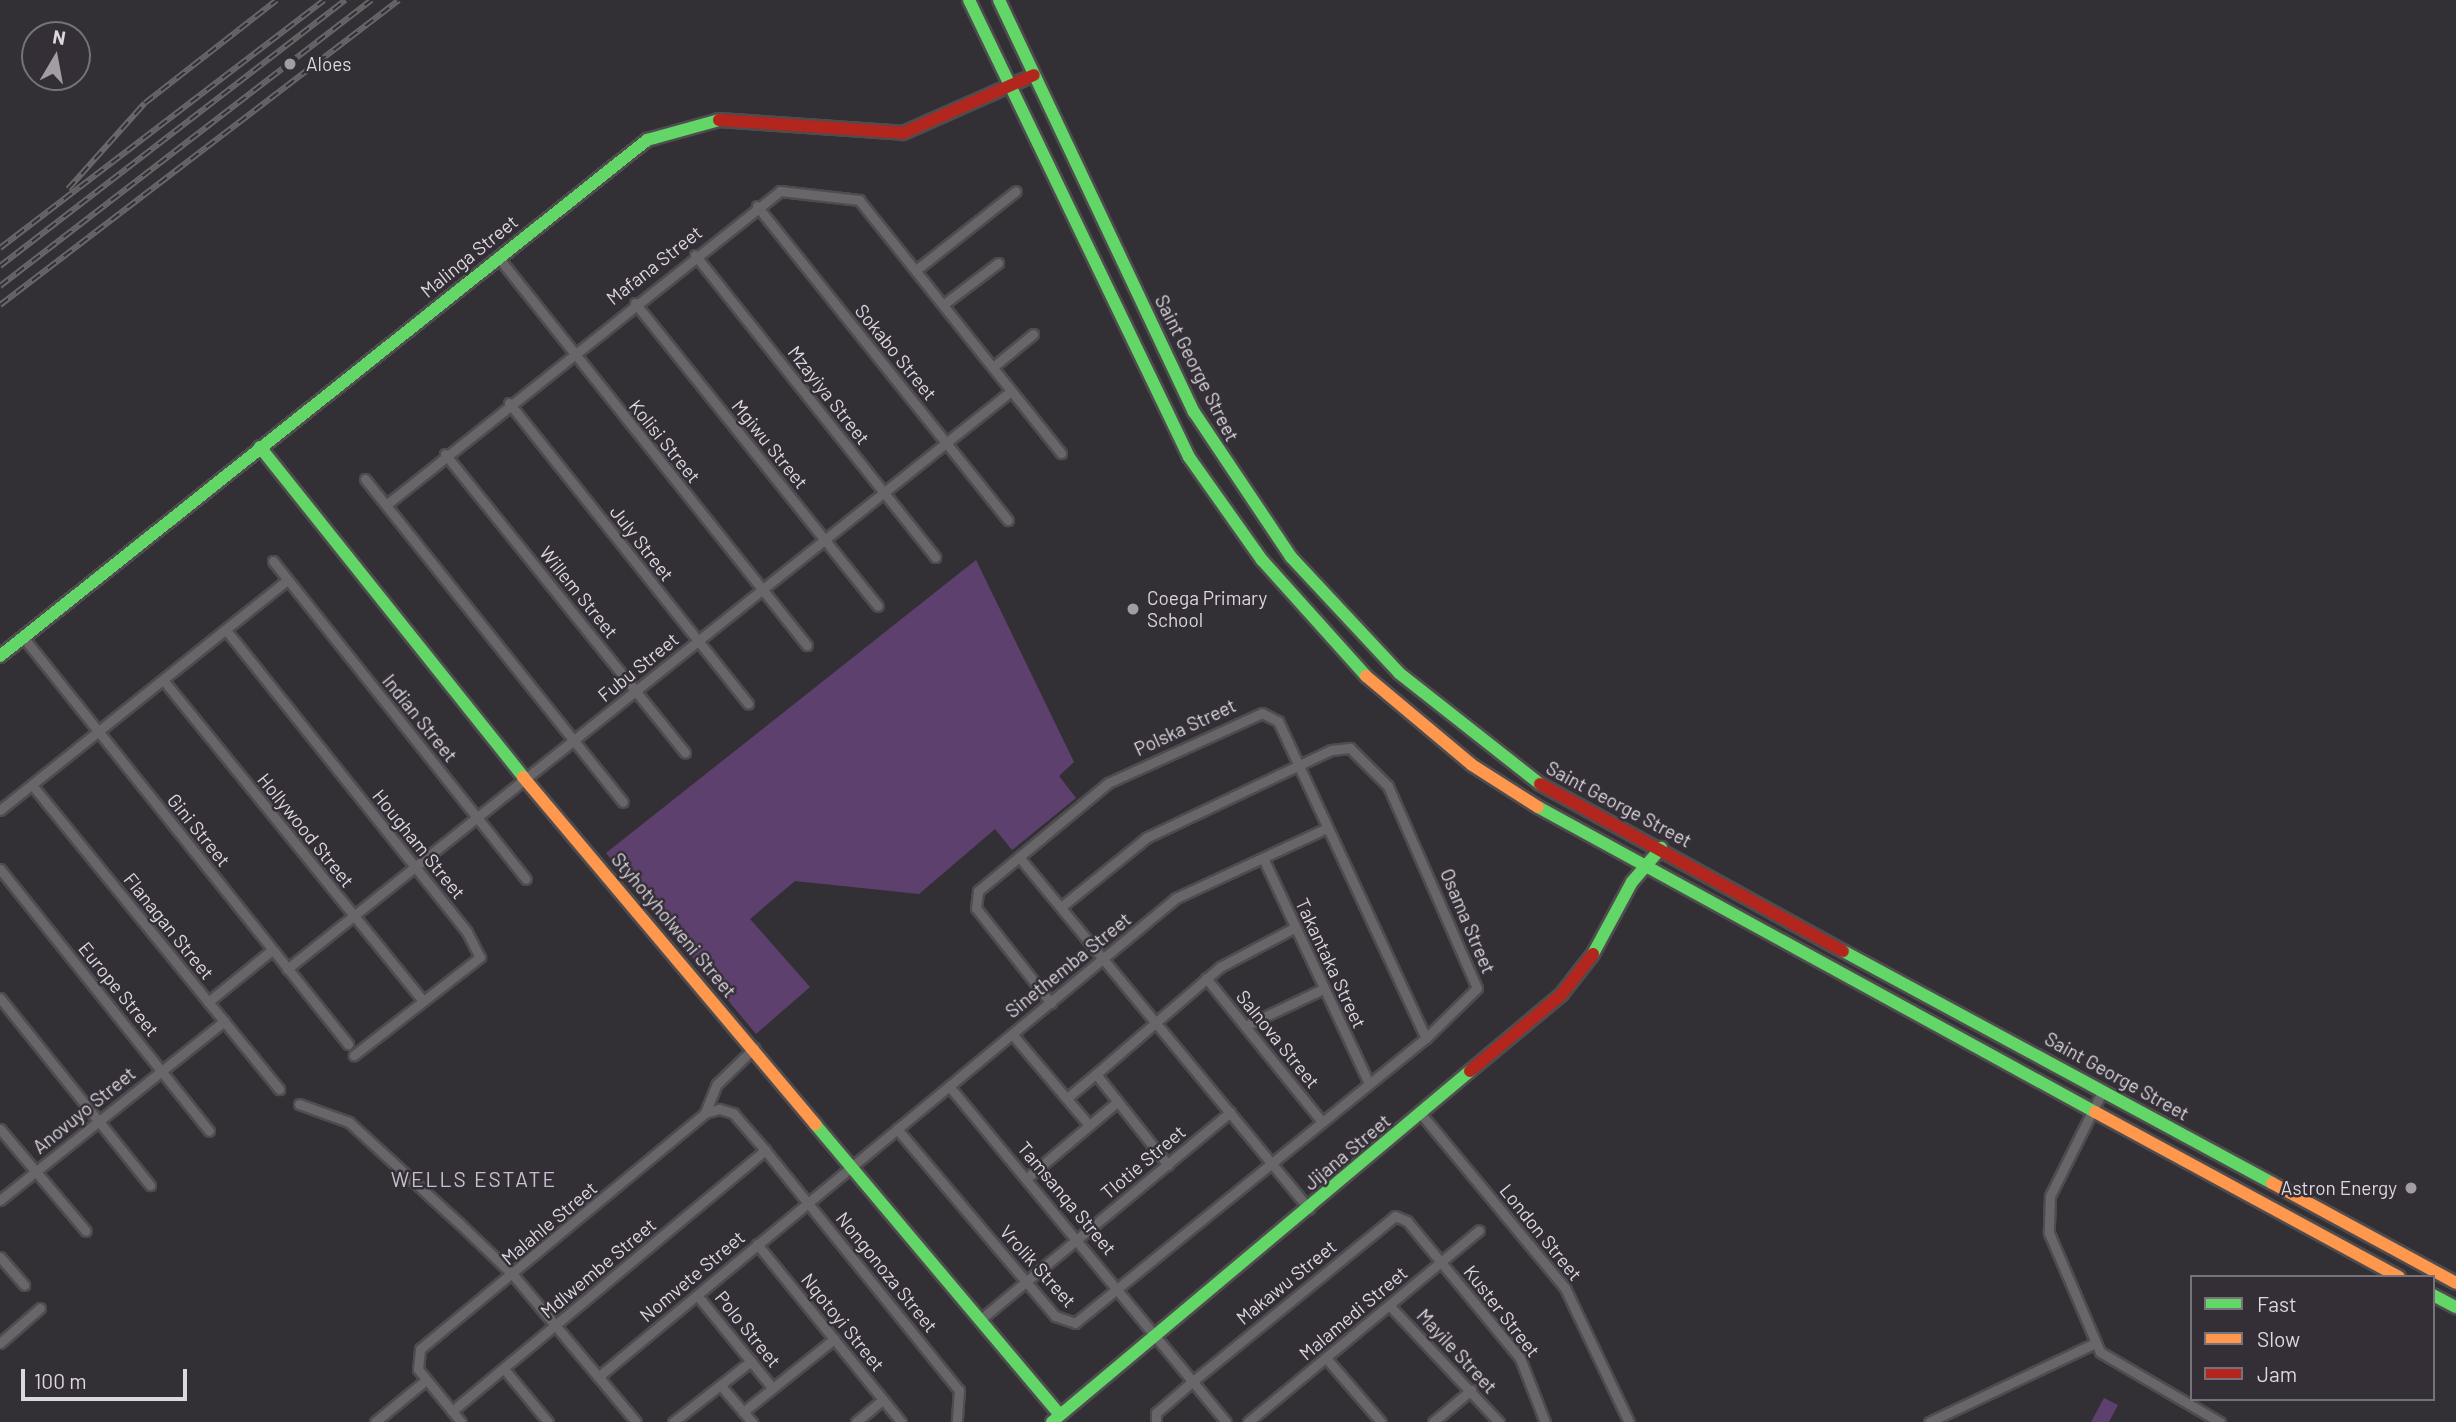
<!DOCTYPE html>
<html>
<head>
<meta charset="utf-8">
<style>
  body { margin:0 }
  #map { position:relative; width:2456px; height:1422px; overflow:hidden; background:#333035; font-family:Barlow,sans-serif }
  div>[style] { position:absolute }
  .green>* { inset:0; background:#5e406e }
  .roads { filter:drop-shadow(2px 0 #4e4c4f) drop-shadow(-2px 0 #4e4c4f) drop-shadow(0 2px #4e4c4f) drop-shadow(0 -2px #4e4c4f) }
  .street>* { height:9px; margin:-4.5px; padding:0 4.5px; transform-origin:4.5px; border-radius:4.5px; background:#69666a }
  .fast>* { height:12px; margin:-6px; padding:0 6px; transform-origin:6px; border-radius:6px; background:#63d668 }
  .slow>* { height:12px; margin:-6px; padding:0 6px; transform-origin:6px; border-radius:6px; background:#ff974d }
  .jam>* { height:12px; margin:-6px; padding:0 6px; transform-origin:6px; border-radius:6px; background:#b3261e }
  .rail>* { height:6px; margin-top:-3px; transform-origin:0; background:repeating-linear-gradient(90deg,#342e37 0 10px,#686669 0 20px); box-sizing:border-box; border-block:2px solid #686669 }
  .dots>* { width:19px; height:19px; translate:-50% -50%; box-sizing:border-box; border:4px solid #342e37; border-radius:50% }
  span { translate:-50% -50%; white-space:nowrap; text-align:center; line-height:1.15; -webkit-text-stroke:5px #342e37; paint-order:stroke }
  .poi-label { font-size:19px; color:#dcd8de }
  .left { translate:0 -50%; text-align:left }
  .right { translate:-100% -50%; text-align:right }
  .street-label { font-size:19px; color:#dcd8de }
  .neighbourhood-label { font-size:21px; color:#c8c1cd; letter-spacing:2px }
  .legend { position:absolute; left:2190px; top:1275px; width:245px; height:126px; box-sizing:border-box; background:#342e37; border:2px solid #77727a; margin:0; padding:9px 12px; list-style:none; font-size:21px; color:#dcd8de }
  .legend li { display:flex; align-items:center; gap:14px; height:35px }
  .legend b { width:35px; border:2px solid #77727a }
  .north { position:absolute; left:21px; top:21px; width:70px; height:70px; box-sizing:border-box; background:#342e37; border:2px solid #77727a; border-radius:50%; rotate:10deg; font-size:19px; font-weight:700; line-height:28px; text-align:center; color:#dcd8de }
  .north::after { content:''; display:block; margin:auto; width:24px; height:32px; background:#a19da3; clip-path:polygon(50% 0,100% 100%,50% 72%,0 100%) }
  .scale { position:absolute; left:21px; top:1369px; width:166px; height:32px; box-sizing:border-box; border:4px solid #dcd8de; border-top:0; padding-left:9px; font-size:21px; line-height:24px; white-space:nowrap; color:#dcd8de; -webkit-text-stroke:5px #342e37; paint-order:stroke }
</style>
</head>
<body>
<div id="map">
  <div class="green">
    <div style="clip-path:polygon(976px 560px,1074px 762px,1059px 776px,1076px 798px,1012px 850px,995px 829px,919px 894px,795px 881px,750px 919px,810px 987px,756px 1034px,606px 853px)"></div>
    <div style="clip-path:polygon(2104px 1398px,2118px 1405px,2109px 1422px,2091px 1422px)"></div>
  </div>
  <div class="roads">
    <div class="street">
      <div style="left:757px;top:206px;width:402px;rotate:51.4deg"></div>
      <div style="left:695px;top:255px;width:386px;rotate:51.5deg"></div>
      <div style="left:498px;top:257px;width:496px;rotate:51.5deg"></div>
      <div style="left:916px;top:270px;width:127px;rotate:-38.3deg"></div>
      <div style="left:635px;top:303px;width:388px;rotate:51.3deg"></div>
      <div style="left:944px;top:304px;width:68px;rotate:-37.2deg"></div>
      <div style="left:993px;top:367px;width:52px;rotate:-39.5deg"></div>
      <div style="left:509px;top:403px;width:384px;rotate:51.5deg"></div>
      <div style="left:445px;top:454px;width:383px;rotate:51.2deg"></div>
      <div style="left:365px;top:479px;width:413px;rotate:51.4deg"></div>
      <div style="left:386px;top:505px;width:504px;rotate:-38.55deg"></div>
      <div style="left:780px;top:191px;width:80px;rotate:6.5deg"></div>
      <div style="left:859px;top:200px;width:324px;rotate:51.4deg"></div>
      <div style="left:273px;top:561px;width:406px;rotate:51.5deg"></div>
      <div style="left:226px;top:630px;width:386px;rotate:51.4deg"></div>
      <div style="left:467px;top:932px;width:28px;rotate:63deg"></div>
      <div style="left:480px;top:957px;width:160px;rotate:142.1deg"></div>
      <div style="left:23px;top:637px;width:521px;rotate:51.39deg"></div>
      <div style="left:164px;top:681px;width:410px;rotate:51deg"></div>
      <div style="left:32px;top:785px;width:392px;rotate:50.9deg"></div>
      <div style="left:0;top:810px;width:368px;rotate:-38.7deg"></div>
      <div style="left:1019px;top:857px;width:456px;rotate:50.5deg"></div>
      <div style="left:1263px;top:858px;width:249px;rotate:64.8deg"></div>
      <div style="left:0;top:869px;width:335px;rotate:51.4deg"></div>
      <div style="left:287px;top:969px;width:926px;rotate:-38.6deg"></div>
      <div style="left:1206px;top:978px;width:185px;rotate:51.1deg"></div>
      <div style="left:0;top:998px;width:240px;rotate:51.3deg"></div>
      <div style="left:208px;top:1002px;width:82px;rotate:-39.1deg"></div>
      <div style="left:1051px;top:1003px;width:121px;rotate:-128.3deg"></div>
      <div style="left:976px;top:908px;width:17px;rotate:-83deg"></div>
      <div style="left:978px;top:891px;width:169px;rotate:-39.7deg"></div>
      <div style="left:1108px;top:783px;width:169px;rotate:-24.4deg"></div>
      <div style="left:1262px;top:713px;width:18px;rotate:27deg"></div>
      <div style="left:1278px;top:721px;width:350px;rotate:65deg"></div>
      <div style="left:1245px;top:1026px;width:86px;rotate:-25.4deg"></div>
      <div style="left:1012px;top:1034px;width:119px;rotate:49.8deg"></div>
      <div style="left:949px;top:1086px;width:435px;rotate:50.5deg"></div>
      <div style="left:2103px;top:1090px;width:119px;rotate:116.6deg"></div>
      <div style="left:2050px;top:1196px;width:37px;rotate:92deg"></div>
      <div style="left:2049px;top:1233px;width:129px;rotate:66.8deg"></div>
      <div style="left:2100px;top:1352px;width:139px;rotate:30.3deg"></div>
      <div style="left:1067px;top:1098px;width:38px;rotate:-40deg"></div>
      <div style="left:299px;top:1104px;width:53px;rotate:19.8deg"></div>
      <div style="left:349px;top:1122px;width:149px;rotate:42.6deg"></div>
      <div style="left:459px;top:1223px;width:76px;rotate:43.9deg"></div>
      <div style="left:514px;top:1276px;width:190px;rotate:50.1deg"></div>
      <div style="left:705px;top:1113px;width:31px;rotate:-68deg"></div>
      <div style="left:717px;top:1084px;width:52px;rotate:-44.2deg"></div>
      <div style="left:1422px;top:1115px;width:224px;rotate:50.4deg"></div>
      <div style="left:1565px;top:1288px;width:148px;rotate:64.5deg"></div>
      <div style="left:0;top:1129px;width:133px;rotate:49.9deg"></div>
      <div style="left:897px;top:1129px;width:245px;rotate:49.8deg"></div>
      <div style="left:1055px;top:1316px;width:21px;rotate:19deg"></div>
      <div style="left:1075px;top:1323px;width:452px;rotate:-39.1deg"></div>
      <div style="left:1426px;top:1038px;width:71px;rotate:-44.4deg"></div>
      <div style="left:1477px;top:988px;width:221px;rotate:-113.8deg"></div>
      <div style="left:1388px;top:786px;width:54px;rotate:-135deg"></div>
      <div style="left:1350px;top:748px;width:19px;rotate:174deg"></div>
      <div style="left:1331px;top:750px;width:205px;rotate:154.6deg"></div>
      <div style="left:1146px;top:838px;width:109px;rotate:140.9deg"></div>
      <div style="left:1168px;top:1165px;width:116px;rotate:-128.4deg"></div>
      <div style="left:1096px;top:1074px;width:164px;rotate:-40.8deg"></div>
      <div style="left:1220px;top:967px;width:84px;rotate:-27.8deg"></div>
      <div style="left:1028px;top:1177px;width:116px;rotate:-40.1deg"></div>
      <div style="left:0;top:1200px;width:287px;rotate:-38.6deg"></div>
      <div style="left:757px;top:1244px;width:229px;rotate:51deg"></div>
      <div style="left:0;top:1257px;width:37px;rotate:49deg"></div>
      <div style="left:697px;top:1295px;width:117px;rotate:50.9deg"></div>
      <div style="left:1389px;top:1305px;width:161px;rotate:46.8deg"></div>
      <div style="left:981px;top:1319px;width:324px;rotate:-39.7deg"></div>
      <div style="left:0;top:1343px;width:53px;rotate:-41.2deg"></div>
      <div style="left:1326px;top:1358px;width:84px;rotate:49.3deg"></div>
      <div style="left:504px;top:1369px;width:69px;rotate:50.3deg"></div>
      <div style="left:598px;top:1377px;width:751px;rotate:-39.65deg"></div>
      <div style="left:1176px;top:898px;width:166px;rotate:-24.9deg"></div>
      <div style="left:721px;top:1386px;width:48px;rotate:49.3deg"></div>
      <div style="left:452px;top:1411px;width:408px;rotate:-39.8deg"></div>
      <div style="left:743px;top:1412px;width:117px;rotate:-38.7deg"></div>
      <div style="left:375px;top:1422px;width:66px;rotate:-39.5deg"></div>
      <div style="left:461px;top:1422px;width:68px;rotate:-129.1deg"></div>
      <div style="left:418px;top:1369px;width:20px;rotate:-84deg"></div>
      <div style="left:420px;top:1349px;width:370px;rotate:-39.6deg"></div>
      <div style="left:705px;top:1113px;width:15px;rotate:-16deg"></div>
      <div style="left:719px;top:1109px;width:15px;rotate:16deg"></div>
      <div style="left:733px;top:1113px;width:49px;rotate:49.1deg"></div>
      <div style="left:765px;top:1150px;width:309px;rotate:51.1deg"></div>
      <div style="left:959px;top:1390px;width:32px;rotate:94deg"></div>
      <div style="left:673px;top:1422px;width:99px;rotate:-38deg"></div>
      <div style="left:856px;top:1422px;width:34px;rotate:-40deg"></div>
      <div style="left:1156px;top:1422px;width:9px;rotate:-90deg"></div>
      <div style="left:1156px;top:1413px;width:49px;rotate:-40.9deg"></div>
      <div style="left:1193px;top:1381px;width:261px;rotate:-39.2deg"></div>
      <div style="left:1395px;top:1216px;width:13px;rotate:23deg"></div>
      <div style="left:1407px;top:1221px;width:178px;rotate:50.5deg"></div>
      <div style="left:1520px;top:1358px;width:69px;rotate:68.7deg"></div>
      <div style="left:1248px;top:1422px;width:300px;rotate:-39.7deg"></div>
      <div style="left:1433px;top:1422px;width:50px;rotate:-40.1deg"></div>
      <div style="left:1929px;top:1422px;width:182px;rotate:-25.4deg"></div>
    </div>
    <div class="fast">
      <div style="left:969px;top:0;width:507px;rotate:64.29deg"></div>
      <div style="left:1189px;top:457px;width:126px;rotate:54.7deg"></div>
      <div style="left:1262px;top:560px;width:156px;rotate:48.1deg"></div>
      <div style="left:999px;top:0;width:456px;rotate:64.7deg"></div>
      <div style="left:1194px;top:412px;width:174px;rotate:56.2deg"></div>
      <div style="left:1291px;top:557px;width:158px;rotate:47deg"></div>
      <div style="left:1399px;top:673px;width:179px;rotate:38.2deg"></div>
      <div style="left:260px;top:447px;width:422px;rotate:51.4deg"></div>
      <div style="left:0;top:656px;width:828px;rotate:-38.57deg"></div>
      <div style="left:647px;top:140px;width:75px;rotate:-15.5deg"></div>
      <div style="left:1538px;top:807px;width:635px;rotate:28.7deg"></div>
      <div style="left:1843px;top:951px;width:488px;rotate:28.4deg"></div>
      <div style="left:1593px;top:954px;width:82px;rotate:-61.6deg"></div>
      <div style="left:1632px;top:882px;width:45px;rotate:-49.5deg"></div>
      <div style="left:815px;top:1124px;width:380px;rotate:49.9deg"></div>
      <div style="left:2433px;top:1295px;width:26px;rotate:28deg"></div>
      <div style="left:1052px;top:1422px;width:546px;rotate:-40.02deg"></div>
    </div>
    <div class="slow">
      <div style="left:1366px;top:676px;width:138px;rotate:40deg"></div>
      <div style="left:1472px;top:765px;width:78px;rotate:32.5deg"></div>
      <div style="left:523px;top:777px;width:454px;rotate:49.9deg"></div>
      <div style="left:2095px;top:1112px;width:346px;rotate:28.5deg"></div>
      <div style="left:2272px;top:1183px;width:209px;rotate:28.5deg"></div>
    </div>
    <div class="jam">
      <div style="left:719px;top:120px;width:184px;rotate:4deg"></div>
      <div style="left:903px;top:133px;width:143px;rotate:-23.9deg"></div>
      <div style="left:1540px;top:784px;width:346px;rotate:28.9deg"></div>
      <div style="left:1470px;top:1071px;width:119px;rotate:-39.9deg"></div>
      <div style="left:1561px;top:995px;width:52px;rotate:-52deg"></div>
    </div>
  </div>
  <div class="rail">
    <div style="left:68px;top:189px;width:115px;rotate:-48.2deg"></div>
    <div style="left:145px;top:103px;width:167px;rotate:-38deg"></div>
    <div style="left:0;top:248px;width:408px;rotate:-37.4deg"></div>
    <div style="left:0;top:266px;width:436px;rotate:-37.6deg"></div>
    <div style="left:0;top:286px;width:469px;rotate:-37.6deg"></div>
    <div style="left:0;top:305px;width:502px;rotate:-37.39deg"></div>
  </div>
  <div class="dots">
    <div style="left:290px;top:64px;background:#a19da3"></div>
    <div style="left:1133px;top:609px;background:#a19da3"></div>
    <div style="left:2411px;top:1188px;background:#a19da3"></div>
  </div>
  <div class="poi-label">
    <span class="left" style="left:306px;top:64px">Aloes</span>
    <span class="left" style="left:1147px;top:609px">Coega Primary<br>School</span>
    <span class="right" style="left:2397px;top:1188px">Astron Energy</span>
  </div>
  <div class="street-label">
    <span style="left:469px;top:256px;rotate:-39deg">Malinga Street</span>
    <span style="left:654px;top:265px;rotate:-38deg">Mafana Street</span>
    <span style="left:896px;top:352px;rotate:51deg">Sokabo Street</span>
    <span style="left:1197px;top:368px;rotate:63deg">Saint George Street</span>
    <span style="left:829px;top:395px;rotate:52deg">Mzayiya Street</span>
    <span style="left:665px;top:441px;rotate:51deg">Kolisi Street</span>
    <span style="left:770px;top:444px;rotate:51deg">Mgiwu Street</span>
    <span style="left:642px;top:543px;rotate:52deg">July Street</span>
    <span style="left:579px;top:592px;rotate:51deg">Willem Street</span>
    <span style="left:638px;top:667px;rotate:-39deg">Fubu Street</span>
    <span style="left:420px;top:718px;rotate:51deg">Indian Street</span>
    <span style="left:1185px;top:727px;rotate:-25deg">Polska Street</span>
    <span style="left:1619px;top:804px;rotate:28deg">Saint George Street</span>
    <span style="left:199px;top:830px;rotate:51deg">Gini Street</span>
    <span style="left:306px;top:830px;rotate:51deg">Hollywood Street</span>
    <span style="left:419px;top:844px;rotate:51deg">Hougham Street</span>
    <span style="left:1468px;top:921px;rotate:67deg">Osama Street</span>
    <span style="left:674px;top:925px;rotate:50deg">Styhotyholweni Street</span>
    <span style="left:169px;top:926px;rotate:51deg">Flanagan Street</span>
    <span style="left:1331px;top:963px;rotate:65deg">Takantaka Street</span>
    <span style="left:1068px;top:965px;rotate:-39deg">Sinethemba Street</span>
    <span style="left:119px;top:989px;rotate:51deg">Europe Street</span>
    <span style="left:1278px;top:1039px;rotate:51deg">Salnova Street</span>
    <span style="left:2117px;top:1076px;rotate:29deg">Saint George Street</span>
    <span style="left:84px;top:1110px;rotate:-39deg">Anovuyo Street</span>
    <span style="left:1347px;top:1152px;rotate:-40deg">Jijana Street</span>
    <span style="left:1143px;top:1162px;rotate:-40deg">Tlotie Street</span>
    <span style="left:1067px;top:1198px;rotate:50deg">Tamsanqa Street</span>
    <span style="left:549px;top:1223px;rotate:-40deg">Malahle Street</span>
    <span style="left:1541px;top:1232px;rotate:51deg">London Street</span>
    <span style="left:1038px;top:1266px;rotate:48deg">Vrolik Street</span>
    <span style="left:598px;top:1268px;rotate:-40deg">Mdlwembe Street</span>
    <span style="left:887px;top:1272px;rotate:51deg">Nongonoza Street</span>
    <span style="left:692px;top:1276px;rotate:-40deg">Nomvete Street</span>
    <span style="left:1286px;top:1282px;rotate:-39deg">Makawu Street</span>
    <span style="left:1502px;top:1311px;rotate:52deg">Kuster Street</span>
    <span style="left:1353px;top:1313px;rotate:-40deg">Malamedi Street</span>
    <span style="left:843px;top:1322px;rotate:51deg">Nqotoyi Street</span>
    <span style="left:748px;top:1329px;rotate:51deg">Polo Street</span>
    <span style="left:1457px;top:1351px;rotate:47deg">Mayile Street</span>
  </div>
  <div class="neighbourhood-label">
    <span style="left:474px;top:1179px">WELLS ESTATE</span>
  </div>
  <ul class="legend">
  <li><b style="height:9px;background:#63d668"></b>Fast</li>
  <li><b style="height:9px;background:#ff974d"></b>Slow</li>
  <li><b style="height:9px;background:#b3261e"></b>Jam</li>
  </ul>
  <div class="north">N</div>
  <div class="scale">100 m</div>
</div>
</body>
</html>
